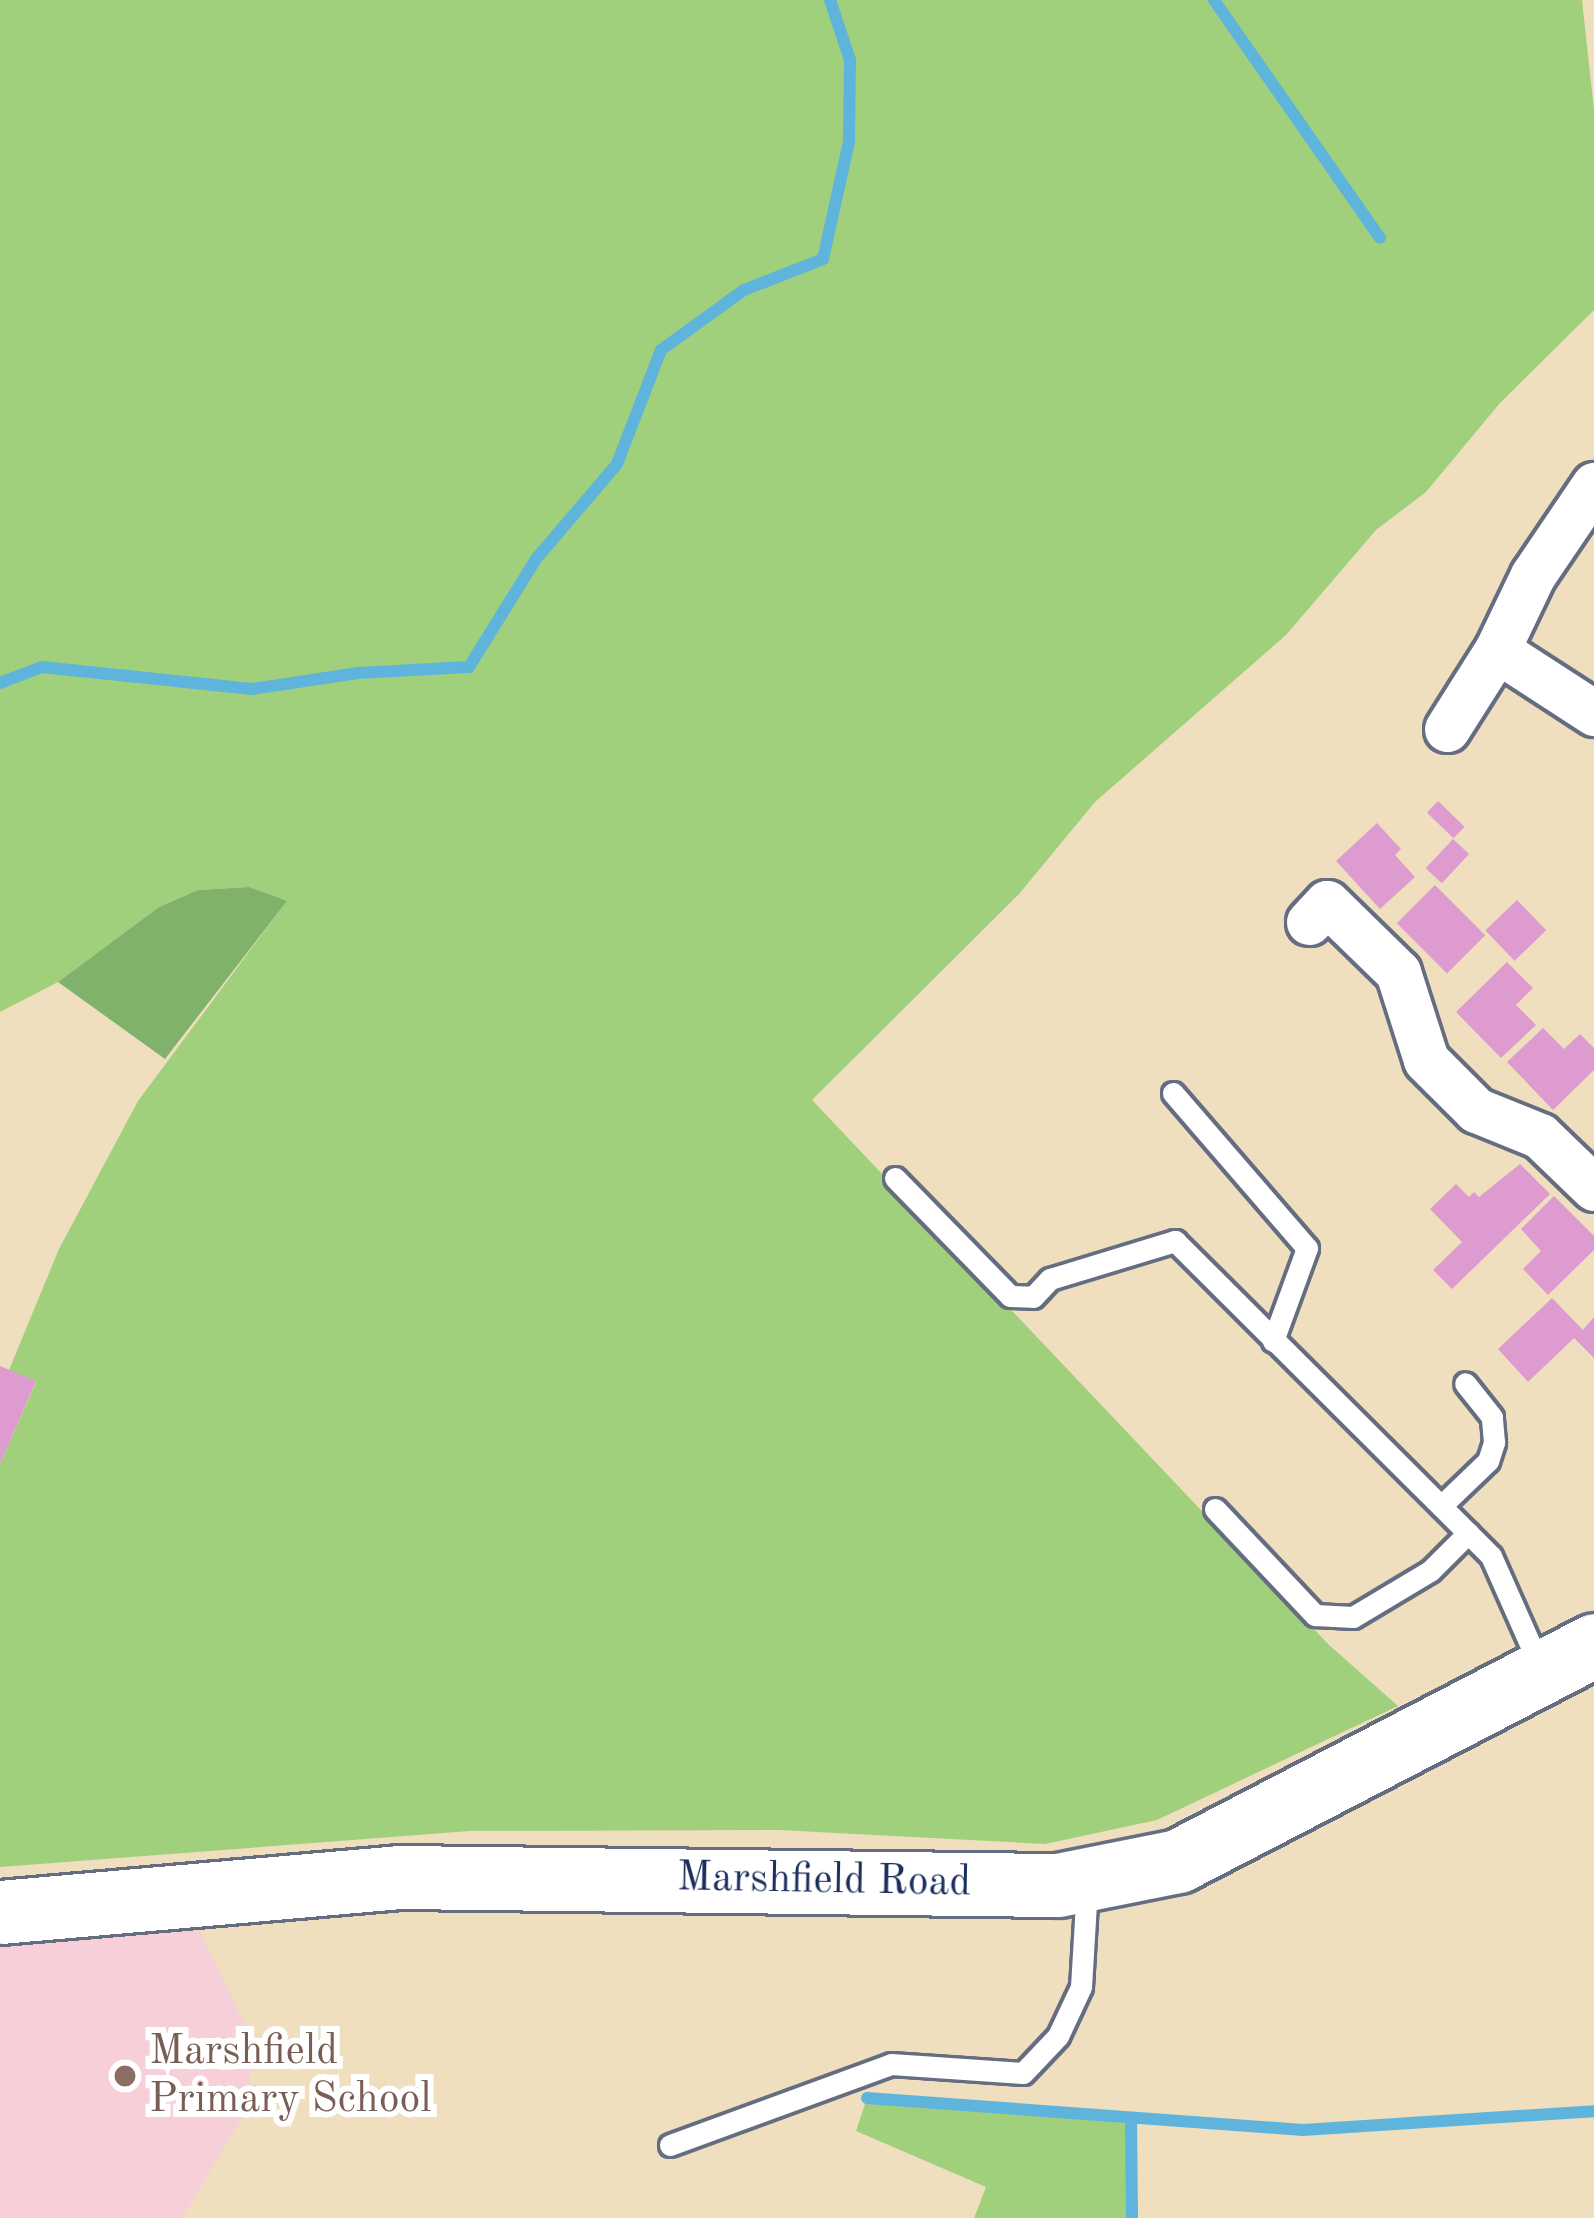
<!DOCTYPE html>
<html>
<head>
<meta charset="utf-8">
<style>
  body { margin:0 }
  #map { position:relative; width:1594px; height:2218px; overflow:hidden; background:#efdfbe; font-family:"Old Standard TT",serif }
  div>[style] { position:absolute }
  .built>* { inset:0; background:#f6cfd8 }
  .green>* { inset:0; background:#a1d07d }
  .forest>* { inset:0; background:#80b26c }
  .stream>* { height:12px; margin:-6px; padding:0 6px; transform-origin:6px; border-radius:6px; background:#5eb4db }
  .building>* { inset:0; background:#dd9bcf; transform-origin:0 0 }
  .roads { filter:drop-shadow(3px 0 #656d80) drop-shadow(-3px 0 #656d80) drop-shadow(0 3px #656d80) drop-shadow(0 -3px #656d80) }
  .lane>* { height:21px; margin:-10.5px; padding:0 10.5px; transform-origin:10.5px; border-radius:10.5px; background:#fff }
  .street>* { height:45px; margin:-22.5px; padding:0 22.5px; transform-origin:22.5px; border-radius:22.5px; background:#fff }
  .secondary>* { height:63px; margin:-31.5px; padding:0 31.5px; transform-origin:31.5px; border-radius:31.5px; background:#fff }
  .dots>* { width:33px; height:33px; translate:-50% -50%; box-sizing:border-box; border:6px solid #fff; border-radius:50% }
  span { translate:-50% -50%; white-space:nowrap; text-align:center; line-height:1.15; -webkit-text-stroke:12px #fff; paint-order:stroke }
  .street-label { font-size:42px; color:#1b2f5e }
  .education-label { font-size:42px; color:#785e54 }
  .left { translate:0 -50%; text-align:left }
</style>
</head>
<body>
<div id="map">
  <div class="built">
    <div style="clip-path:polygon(196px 1924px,253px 2041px,246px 2111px,182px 2218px,0 2218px,0 1943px)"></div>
  </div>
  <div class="green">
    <div style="clip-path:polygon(0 0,1582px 0,1594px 110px,1594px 310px,1500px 403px,1426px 492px,1376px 530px,1286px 635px,1095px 802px,1019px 894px,812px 1100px,1328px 1644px,1398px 1706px,1157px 1820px,1045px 1844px,779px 1830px,470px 1831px,0 1867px,0 1464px,36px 1382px,9px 1370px,59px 1249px,138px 1101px,286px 902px,249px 887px,198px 890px,159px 907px,58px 982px,0 1012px)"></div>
    <div style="clip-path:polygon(867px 2098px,1131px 2121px,1132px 2218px,974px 2218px,986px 2187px,856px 2131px)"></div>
  </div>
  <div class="forest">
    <div style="clip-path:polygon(249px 887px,287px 901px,165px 1059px,58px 982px,159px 907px,198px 890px)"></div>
  </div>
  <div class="stream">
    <div style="left:1214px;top:0;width:290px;rotate:55.1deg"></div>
    <div style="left:0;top:683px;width:45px;rotate:-20.9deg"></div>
    <div style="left:42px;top:667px;width:211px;rotate:6deg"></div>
    <div style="left:252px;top:689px;width:107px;rotate:-8.6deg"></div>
    <div style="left:358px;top:673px;width:111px;rotate:-3.1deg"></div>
    <div style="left:469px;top:667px;width:127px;rotate:-58.2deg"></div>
    <div style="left:536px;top:559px;width:125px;rotate:-49.5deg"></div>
    <div style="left:617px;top:464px;width:122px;rotate:-68.9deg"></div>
    <div style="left:661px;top:350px;width:102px;rotate:-35.9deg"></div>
    <div style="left:744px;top:290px;width:85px;rotate:-21.4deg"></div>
    <div style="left:823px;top:259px;width:120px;rotate:-77.5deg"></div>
    <div style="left:849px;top:142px;width:82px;rotate:-89.3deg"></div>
    <div style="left:850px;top:60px;width:63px;rotate:-108.4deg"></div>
    <div style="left:867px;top:2098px;width:437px;rotate:4.2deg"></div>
    <div style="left:1303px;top:2130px;width:292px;rotate:-3.7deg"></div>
    <div style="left:1131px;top:2121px;width:97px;rotate:89.4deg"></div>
  </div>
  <div class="building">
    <div style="left:1438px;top:801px;width:37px;height:16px;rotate:44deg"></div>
    <div style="clip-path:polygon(1377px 823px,1401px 849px,1395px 855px,1415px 877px,1380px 909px,1336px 861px)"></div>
    <div style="left:1453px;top:839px;width:22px;height:40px;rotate:43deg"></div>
    <div style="left:1435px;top:885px;width:71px;height:54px;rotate:45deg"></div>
    <div style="left:1517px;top:900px;width:42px;height:44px;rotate:46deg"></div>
    <div style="clip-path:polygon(1507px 962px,1533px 988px,1516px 1005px,1536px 1025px,1501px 1058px,1456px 1012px)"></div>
    <div style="clip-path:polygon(1543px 1028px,1564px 1049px,1580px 1034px,1594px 1048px,1594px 1070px,1553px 1110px,1507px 1062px)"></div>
    <div style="clip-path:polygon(1520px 1164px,1550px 1194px,1452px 1289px,1433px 1270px,1462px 1242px,1430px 1209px,1456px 1184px,1469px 1197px,1474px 1192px,1479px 1197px)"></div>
    <div style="clip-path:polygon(1554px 1196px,1594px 1236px,1594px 1250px,1548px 1295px,1523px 1269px,1541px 1251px,1521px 1229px)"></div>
    <div style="clip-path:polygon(1552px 1298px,1583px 1330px,1594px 1317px,1594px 1358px,1574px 1338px,1528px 1382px,1498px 1349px)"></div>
    <div style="clip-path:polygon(0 1366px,36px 1381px,0 1464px)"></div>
  </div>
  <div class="roads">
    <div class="lane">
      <div style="left:1173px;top:1093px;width:205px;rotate:49.2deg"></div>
      <div style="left:1307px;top:1248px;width:99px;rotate:110.1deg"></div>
      <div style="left:895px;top:1178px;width:165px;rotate:45.7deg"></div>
      <div style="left:1010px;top:1296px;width:23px;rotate:2deg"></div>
      <div style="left:1033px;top:1297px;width:25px;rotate:-47deg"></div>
      <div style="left:1050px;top:1279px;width:131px;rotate:-16.9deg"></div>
      <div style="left:1175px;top:1241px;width:446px;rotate:44.9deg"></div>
      <div style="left:1491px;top:1556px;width:124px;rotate:66.1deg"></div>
      <div style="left:1441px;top:1506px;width:65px;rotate:-43.8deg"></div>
      <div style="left:1488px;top:1461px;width:20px;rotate:-72deg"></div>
      <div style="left:1494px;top:1442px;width:25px;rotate:-95deg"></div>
      <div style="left:1492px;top:1417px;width:43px;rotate:-128.5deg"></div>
      <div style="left:1215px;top:1509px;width:146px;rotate:46.7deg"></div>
      <div style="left:1315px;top:1615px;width:38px;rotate:3deg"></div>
      <div style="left:1353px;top:1617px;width:90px;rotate:-30.9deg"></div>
      <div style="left:1430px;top:1571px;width:54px;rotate:-45deg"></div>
      <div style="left:670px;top:2145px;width:235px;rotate:-20.1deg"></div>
      <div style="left:891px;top:2064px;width:132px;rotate:3.9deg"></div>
      <div style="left:1023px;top:2073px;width:51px;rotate:-46.6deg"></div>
      <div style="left:1058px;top:2036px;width:54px;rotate:-64.9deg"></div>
      <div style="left:1081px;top:1987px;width:101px;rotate:-86.6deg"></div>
    </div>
    <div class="street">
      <div style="left:1497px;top:650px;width:116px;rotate:33deg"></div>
      <div style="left:1447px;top:729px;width:93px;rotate:-57.7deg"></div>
      <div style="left:1497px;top:650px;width:83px;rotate:-64.4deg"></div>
      <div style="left:1533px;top:575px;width:109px;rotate:-55.9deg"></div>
      <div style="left:1309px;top:922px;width:26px;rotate:-47deg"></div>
      <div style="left:1327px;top:903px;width:99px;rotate:44.2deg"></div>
      <div style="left:1398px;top:972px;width:92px;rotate:72.3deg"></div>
      <div style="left:1426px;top:1060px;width:71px;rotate:45deg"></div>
      <div style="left:1476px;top:1110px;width:69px;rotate:22.1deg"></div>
      <div style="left:1540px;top:1136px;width:75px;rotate:43.9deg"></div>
    </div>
    <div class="secondary">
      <div style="left:0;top:1912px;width:401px;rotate:-5deg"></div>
      <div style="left:399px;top:1877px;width:659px;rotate:0.7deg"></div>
      <div style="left:1058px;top:1885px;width:122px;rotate:-11.3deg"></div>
      <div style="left:1178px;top:1861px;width:469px;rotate:-27.4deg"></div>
    </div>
  </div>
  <div class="dots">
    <div style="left:125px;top:2076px;background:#8d6e63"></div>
  </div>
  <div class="street-label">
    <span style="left:824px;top:1881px;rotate:1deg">Marshfield Road</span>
  </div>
  <div class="education-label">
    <span class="left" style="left:149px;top:2076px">Marshfield<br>Primary School</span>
  </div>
</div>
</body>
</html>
